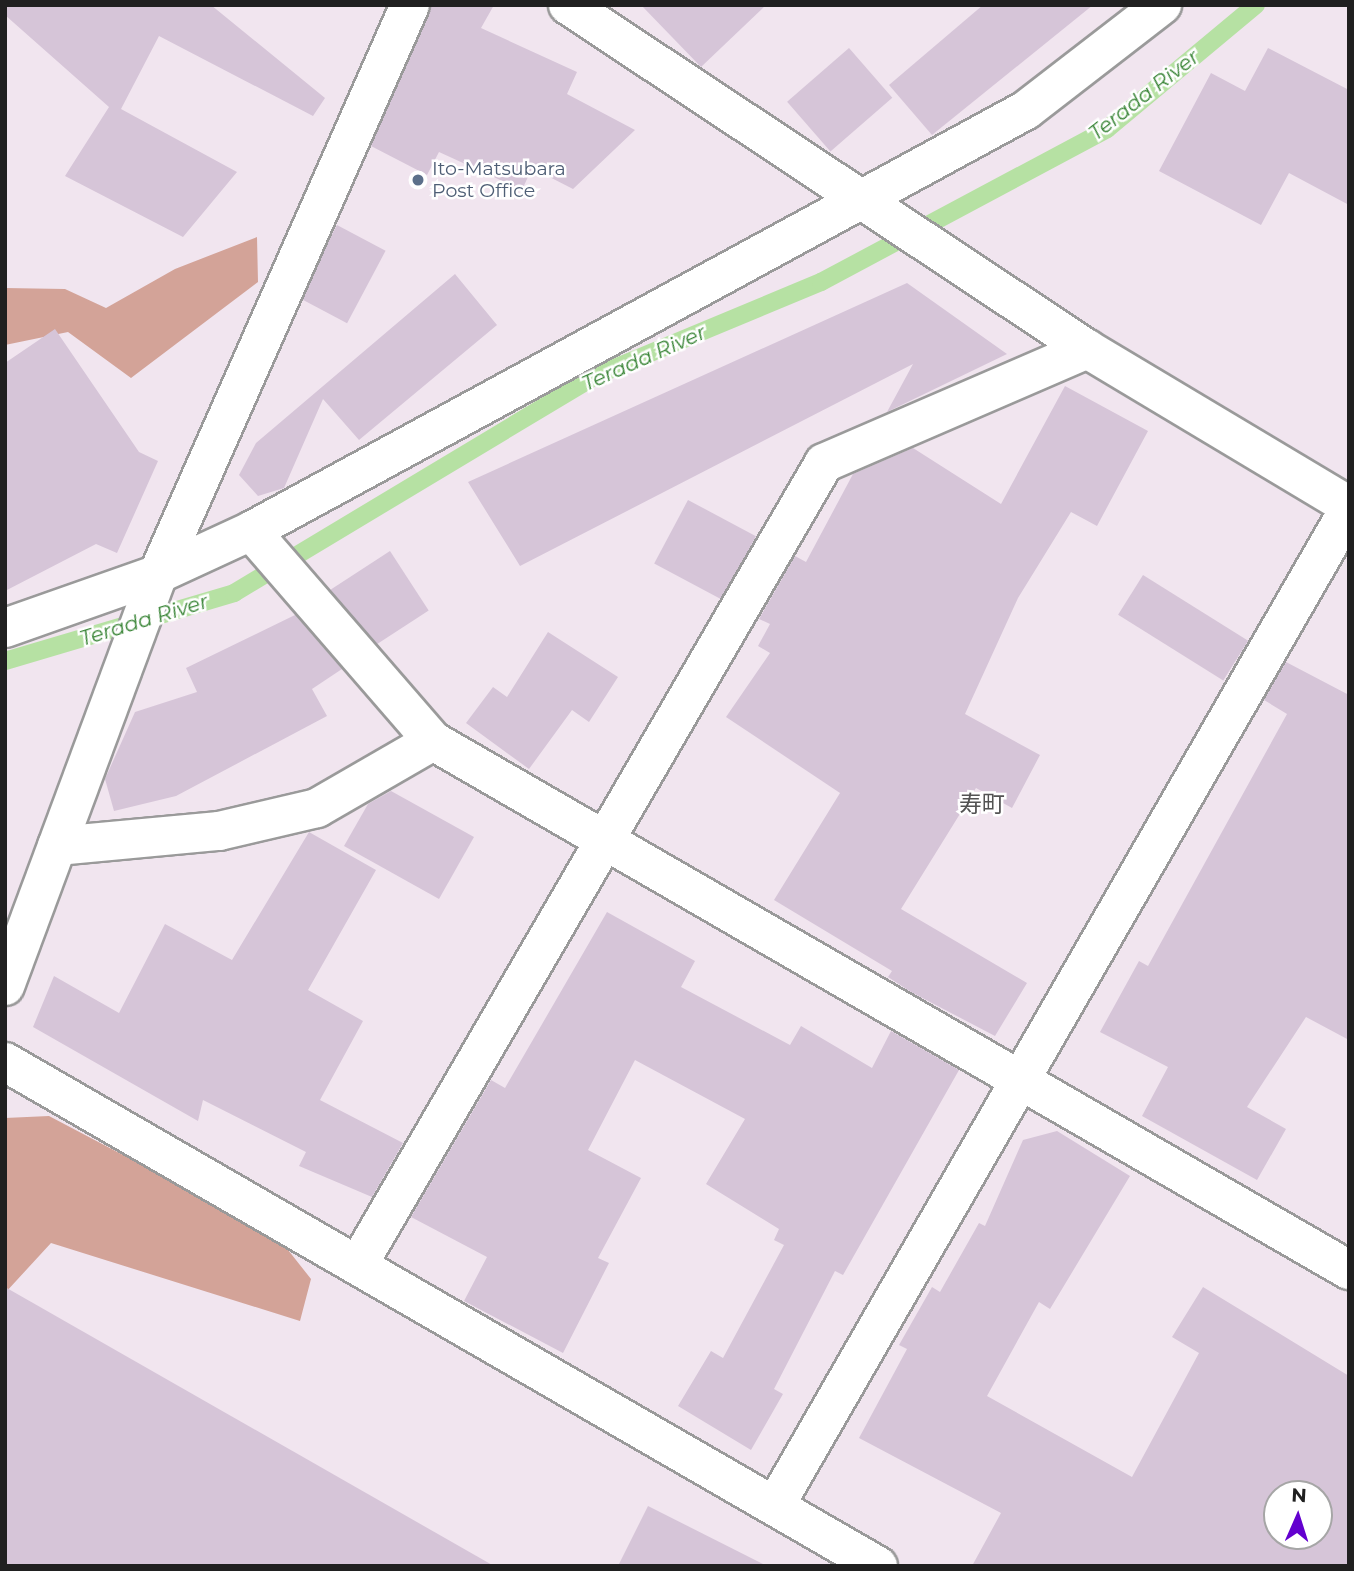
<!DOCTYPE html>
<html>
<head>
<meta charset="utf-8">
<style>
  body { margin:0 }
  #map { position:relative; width:1354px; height:1571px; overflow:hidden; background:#f1e5ef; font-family:Montserrat,"Noto Sans JP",sans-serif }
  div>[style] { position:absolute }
  .forest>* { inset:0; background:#d3a398 }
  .stream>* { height:18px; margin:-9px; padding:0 9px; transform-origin:9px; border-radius:9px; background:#b6e1a3 }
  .building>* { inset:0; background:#d6c5d8; transform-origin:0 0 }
  .roads { filter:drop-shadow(2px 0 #9a9a9a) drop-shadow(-2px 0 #9a9a9a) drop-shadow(0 2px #9a9a9a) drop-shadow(0 -2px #9a9a9a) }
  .street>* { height:38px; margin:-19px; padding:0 19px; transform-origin:19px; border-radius:19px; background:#fff }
  .dots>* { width:19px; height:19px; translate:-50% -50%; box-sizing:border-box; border:4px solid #fff; border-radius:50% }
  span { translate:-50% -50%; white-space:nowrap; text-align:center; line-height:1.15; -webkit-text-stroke:5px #fff; paint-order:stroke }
  .service-label { font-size:19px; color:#4e5e75 }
  .left { translate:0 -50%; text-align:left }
  .water-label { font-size:21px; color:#388435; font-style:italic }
  .quarter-label { font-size:23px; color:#535353 }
  .frame { position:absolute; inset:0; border:7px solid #202020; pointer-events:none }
  .north { position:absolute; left:1263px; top:1480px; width:70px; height:70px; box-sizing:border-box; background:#fff; border:2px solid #a6a6a6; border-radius:50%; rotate:3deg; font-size:19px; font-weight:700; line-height:28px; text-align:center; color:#202020 }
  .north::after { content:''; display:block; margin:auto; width:24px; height:32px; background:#6300cf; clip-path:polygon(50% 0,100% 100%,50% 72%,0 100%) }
</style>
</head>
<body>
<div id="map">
  <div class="forest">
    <div style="clip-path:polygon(257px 237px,258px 282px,131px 378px,68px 332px,5px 345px,5px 288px,65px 289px,106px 308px,175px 269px)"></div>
    <div style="clip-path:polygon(49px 1116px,277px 1236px,311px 1279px,300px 1321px,51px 1243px,5px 1293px,5px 1118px)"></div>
  </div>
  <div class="stream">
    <div style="left:5px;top:661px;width:239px;rotate:-16.5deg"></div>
    <div style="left:234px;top:593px;width:421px;rotate:-31deg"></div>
    <div style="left:595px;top:376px;width:245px;rotate:-22.6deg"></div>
    <div style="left:821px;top:282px;width:324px;rotate:-28.1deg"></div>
    <div style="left:1107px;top:129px;width:194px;rotate:-39.8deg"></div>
  </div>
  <div class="building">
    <div style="clip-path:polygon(5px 5px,211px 5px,325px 98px,313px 116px,159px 36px,121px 109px,237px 172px,183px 237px,65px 176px,109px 107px,5px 15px)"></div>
    <div style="clip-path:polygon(431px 5px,494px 5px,481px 28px,577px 72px,567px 94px,635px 130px,573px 189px,532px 168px,522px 190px,439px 152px,427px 175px,371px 146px)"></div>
    <div style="clip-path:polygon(641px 5px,766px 5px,701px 67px)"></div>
    <div style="clip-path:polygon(983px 5px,1093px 5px,932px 135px,889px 85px)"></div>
    <div style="left:849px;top:48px;width:66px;height:82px;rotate:49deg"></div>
    <div style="clip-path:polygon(1268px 48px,1349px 90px,1349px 205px,1289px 173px,1261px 225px,1159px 171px,1211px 73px,1245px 91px)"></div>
    <div style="left:337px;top:225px;width:55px;height:82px;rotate:28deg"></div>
    <div style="clip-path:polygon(455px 274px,497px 325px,359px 440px,323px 399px,284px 488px,258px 496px,239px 475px,256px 443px)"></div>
    <div style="clip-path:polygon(907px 283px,1007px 354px,887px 412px,913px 364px,520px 566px,468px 482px)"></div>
    <div style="clip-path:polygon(55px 329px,139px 452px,158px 461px,117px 553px,96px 544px,5px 591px,5px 363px)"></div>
    <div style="clip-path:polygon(1065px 386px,1148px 431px,1097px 526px,1071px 512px,1018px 598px,965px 714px,1040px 755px,1012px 808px,976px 788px,901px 909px,1027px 983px,995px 1036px,911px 992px,888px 977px,892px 971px,774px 900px,840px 793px,726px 717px,770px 653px,758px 646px,770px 624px,759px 619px,795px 556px,806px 562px,853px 474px,913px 448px,1001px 504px)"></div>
    <div style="left:688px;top:500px;width:77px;height:72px;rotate:28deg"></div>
    <div style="left:390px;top:551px;width:71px;height:71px;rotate:57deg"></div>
    <div style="left:1143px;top:575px;width:124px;height:47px;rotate:32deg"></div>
    <div style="clip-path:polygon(295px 615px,342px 669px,312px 689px,327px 716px,176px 796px,114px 811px,105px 779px,135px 712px,197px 692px,186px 668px)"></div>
    <div style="clip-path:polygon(548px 632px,618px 677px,589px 722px,572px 710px,529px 769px,466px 723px,493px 687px,507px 697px)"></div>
    <div style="clip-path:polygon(1286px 662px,1349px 695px,1349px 1040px,1306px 1017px,1247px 1107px,1286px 1129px,1257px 1180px,1142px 1116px,1168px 1067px,1100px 1032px,1139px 961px,1148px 966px,1287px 714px,1264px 700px)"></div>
    <div style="clip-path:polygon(391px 791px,474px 837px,439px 899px,344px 846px,368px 804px)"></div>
    <div style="clip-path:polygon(309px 832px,376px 870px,308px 990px,363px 1021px,320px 1100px,403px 1143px,372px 1197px,299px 1166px,306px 1152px,203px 1100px,198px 1121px,33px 1027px,54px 976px,119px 1013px,165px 924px,232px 960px)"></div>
    <div style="clip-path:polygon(607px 912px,695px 961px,681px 987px,790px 1045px,801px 1026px,872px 1068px,891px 1031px,959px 1070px,843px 1275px,835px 1271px,774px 1389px,783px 1394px,751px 1450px,678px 1406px,711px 1351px,723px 1358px,784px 1245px,774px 1240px,779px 1229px,706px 1184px,745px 1119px,635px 1060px,588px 1150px,641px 1178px,598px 1258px,609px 1263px,563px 1353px,464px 1301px,487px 1257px,411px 1217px,491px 1080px,505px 1088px)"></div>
    <div style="clip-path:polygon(evenodd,1057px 1131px,1130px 1176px,1050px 1309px,1039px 1302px,987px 1396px,1132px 1477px,1199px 1353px,1172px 1337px,1203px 1287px,1349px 1376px,1349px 1566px,972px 1566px,1001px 1513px,859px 1438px,907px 1349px,899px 1345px,932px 1287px,940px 1292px,979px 1223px,985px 1226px,1023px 1140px,1057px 1131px,1277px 1494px,1319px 1494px,1319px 1536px,1277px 1536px,1277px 1494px)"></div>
    <div style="clip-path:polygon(5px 1287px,494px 1566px,5px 1566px)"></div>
    <div style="clip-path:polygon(648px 1506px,767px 1566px,618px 1566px)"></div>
  </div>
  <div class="roads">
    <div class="street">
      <div style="left:568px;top:5px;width:623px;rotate:33.54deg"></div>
      <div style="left:1087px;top:349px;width:305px;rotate:30.9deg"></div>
      <div style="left:251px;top:531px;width:278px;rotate:49.1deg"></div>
      <div style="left:433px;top:741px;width:1058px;rotate:30.01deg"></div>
      <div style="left:5px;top:628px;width:162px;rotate:-19.4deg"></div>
      <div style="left:158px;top:574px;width:102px;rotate:-24.8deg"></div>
      <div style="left:251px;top:531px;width:882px;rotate:-28.51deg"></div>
      <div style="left:1026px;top:110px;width:172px;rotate:-37.7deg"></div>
      <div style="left:57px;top:846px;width:163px;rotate:-5.3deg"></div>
      <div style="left:219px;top:831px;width:101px;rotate:-13.2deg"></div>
      <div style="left:317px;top:808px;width:134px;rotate:-30deg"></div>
      <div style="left:5px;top:986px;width:439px;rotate:-69.6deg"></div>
      <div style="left:158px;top:574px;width:622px;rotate:-66.11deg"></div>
      <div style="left:5px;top:1062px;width:1008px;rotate:30deg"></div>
      <div style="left:359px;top:1263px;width:925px;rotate:-59.83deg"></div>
      <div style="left:824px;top:463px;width:287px;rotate:-23.4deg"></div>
      <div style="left:776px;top:1504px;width:1148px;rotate:-60.06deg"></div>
    </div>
  </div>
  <div class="dots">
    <div style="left:418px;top:180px;background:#5c6f8a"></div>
  </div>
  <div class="service-label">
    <span class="left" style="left:432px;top:180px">Ito-Matsubara<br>Post Office</span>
  </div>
  <div class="water-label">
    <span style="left:1144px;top:95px;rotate:-38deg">Terada River</span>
    <span style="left:644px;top:358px;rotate:-24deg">Terada River</span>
    <span style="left:144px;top:620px;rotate:-17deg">Terada River</span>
  </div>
  <div class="quarter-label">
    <span style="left:982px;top:804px">寿町</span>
  </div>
  <div class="frame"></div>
  <div class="north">N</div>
</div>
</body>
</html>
